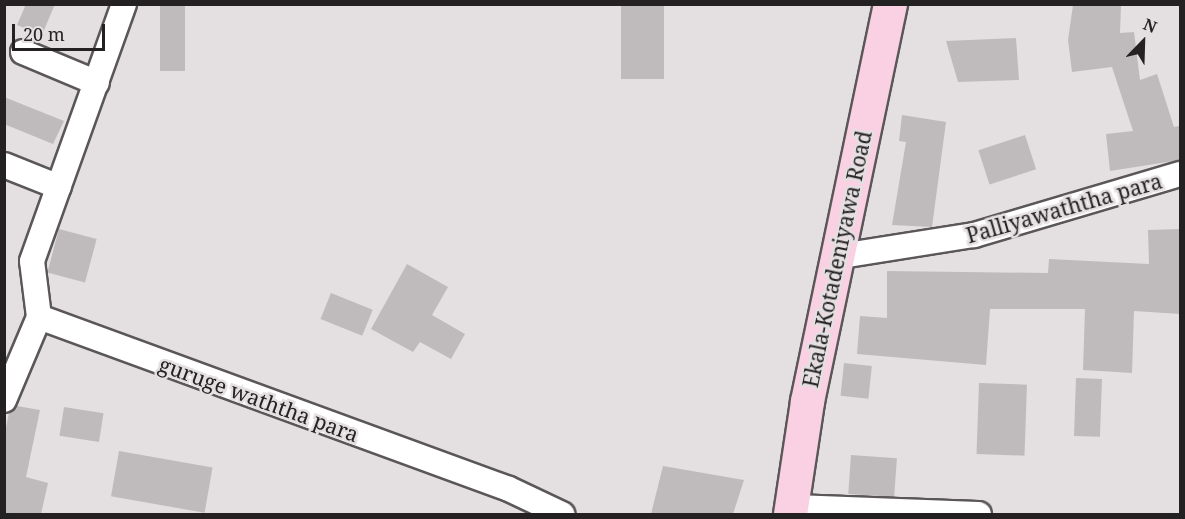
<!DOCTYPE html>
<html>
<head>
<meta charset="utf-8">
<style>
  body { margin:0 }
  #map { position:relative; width:1185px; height:519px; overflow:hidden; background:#e4dfe1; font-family:"Noto Serif",serif }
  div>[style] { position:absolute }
  .building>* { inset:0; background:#bfbbbd; transform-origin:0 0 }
  .roads { filter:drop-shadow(2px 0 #5b5758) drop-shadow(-2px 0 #5b5758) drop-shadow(0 2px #5b5758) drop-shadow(0 -2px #5b5758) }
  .street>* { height:24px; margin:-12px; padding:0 12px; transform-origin:12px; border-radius:12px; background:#fff }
  .primary>* { height:33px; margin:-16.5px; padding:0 16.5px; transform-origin:16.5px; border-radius:16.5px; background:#fad0e3 }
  span { translate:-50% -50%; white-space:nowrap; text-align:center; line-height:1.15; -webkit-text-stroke:5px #e4dfe1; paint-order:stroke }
  .street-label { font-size:21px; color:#232122 }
  .frame { position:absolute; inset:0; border:6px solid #232122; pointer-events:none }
  .north { position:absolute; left:1113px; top:12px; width:60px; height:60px; -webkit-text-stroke:4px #e4dfe1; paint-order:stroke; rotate:23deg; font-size:16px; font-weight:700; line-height:24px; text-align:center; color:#232122 }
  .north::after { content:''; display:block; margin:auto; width:21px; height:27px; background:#232122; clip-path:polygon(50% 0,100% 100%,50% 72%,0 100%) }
  .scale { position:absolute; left:12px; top:24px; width:93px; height:27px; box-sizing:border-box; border:3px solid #232122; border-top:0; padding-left:8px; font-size:18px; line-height:21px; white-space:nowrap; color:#232122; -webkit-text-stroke:4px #e4dfe1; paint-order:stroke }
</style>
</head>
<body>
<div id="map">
  <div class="building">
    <div style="clip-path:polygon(26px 4px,55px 4px,42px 35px,17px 25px)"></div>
    <div style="left:160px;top:4px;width:25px;height:67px"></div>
    <div style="left:621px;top:4px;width:43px;height:75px"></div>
    <div style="clip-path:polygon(1073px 5px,1121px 6px,1120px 33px,1134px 32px,1140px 80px,1157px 74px,1174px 127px,1179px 126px,1180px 160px,1110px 171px,1106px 134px,1133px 131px,1112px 67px,1072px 72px,1068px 40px)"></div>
    <div style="clip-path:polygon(1016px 38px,1019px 80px,958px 82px,946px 41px)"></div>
    <div style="clip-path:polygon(4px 97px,64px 121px,53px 144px,4px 124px)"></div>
    <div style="clip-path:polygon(902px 115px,946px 122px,932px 227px,892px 225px,906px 142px,899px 141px)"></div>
    <div style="left:1025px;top:135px;width:36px;height:49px;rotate:72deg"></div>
    <div style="left:59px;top:229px;width:39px;height:45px;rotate:15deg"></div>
    <div style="clip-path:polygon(1180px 229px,1180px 314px,1134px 311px,1132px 373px,1083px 370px,1085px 309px,990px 309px,986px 365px,857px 354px,860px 316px,887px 318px,887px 271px,1048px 273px,1049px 259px,1149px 264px,1148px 230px)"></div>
    <div style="clip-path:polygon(407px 264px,448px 287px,432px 315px,465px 334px,451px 359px,420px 342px,413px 352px,371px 329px)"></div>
    <div style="left:331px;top:293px;width:45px;height:28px;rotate:22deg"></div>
    <div style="left:844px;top:363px;width:28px;height:33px;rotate:6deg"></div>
    <div style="left:1076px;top:378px;width:26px;height:58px;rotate:2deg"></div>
    <div style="left:979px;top:383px;width:48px;height:71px;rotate:2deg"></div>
    <div style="clip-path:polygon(17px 406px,40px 410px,26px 477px,48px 483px,41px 514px,4px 514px,4px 437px,9px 413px)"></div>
    <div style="left:64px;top:407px;width:40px;height:29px;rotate:9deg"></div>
    <div style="left:119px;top:451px;width:95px;height:46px;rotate:10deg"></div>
    <div style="left:851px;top:455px;width:46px;height:39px;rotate:4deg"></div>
    <div style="clip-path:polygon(663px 466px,744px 480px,733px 514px,651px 514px)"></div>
  </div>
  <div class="roads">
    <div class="street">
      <div style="left:23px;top:52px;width:80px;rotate:22.7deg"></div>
      <div style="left:4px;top:165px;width:59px;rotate:21.8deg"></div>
      <div style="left:841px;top:256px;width:135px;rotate:-9deg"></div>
      <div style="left:974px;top:235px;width:215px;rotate:-16.5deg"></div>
      <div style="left:39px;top:317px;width:56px;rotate:-97.1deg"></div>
      <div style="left:32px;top:261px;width:273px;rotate:-70.3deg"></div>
      <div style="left:4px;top:400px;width:90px;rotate:-67.1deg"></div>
      <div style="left:39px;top:317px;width:500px;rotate:20.1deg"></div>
      <div style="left:509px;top:489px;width:59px;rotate:25.3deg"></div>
      <div style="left:793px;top:507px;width:186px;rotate:2.2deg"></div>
    </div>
    <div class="primary">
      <div style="left:790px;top:514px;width:114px;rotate:-81.4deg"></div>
      <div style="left:807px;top:401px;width:406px;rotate:-78.2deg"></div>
    </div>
  </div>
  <div class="street-label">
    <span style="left:1064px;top:208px;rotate:-16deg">Palliyawaththa para</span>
    <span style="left:837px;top:259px;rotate:-78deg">Ekala-Kotadeniyawa Road</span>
    <span style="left:259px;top:399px;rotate:20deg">guruge waththa para</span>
  </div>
  <div class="frame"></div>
  <div class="north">N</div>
  <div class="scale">20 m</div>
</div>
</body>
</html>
